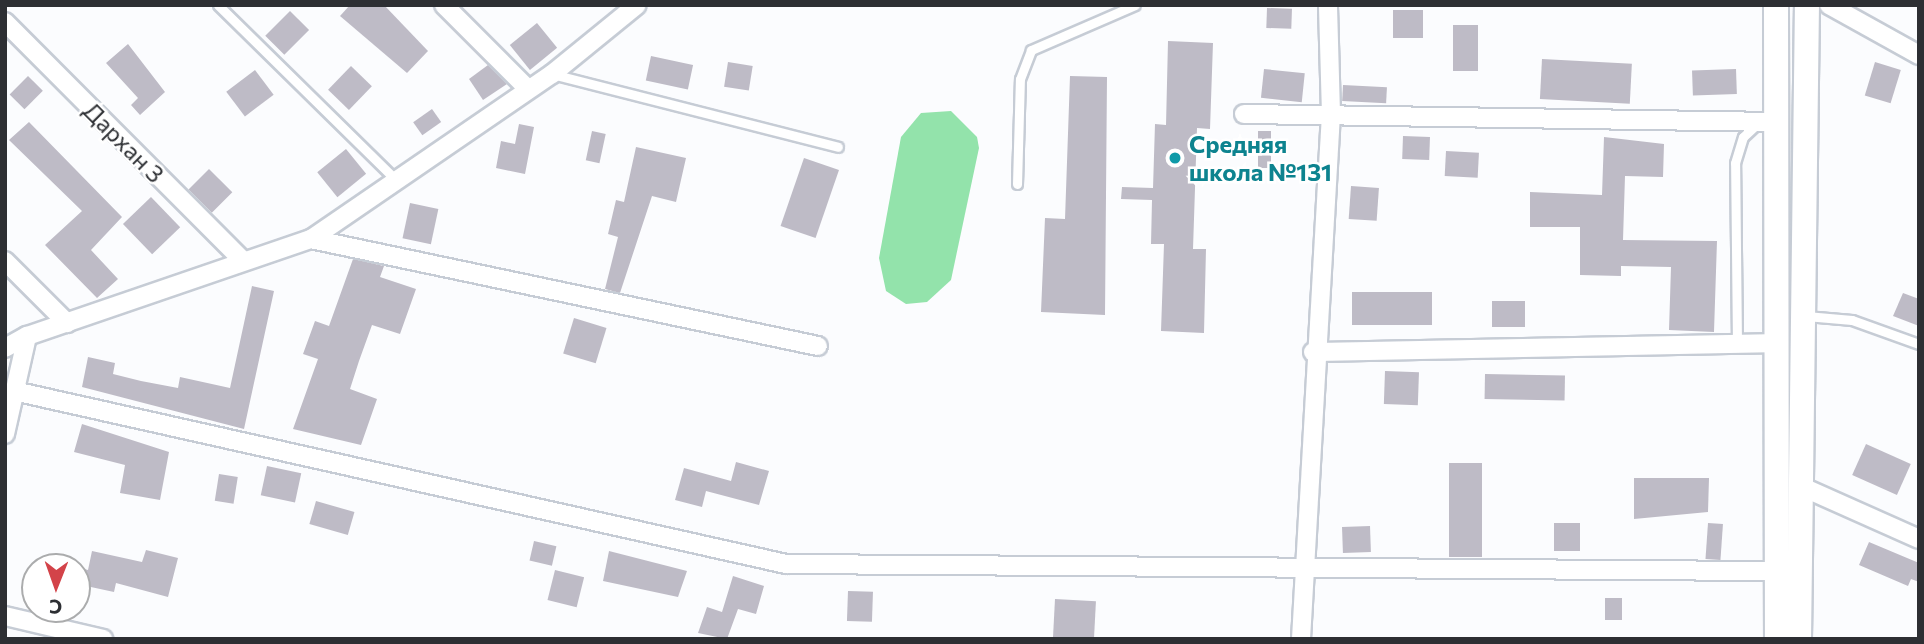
<!DOCTYPE html>
<html>
<head>
<meta charset="utf-8">
<style>
  body { margin:0 }
  #map { position:relative; width:1924px; height:644px; overflow:hidden; background:#fbfcfe; font-family:Commissioner,sans-serif }
  div>[style] { position:absolute }
  .green>* { inset:0; background:#93e3ab }
  .building>* { inset:0; background:#bebbc6; transform-origin:0 0 }
  .roads { filter:drop-shadow(2px 0 #c6ccd5) drop-shadow(-2px 0 #c6ccd5) drop-shadow(0 2px #c6ccd5) drop-shadow(0 -2px #c6ccd5) }
  .lane>* { height:9px; margin:-4.5px; padding:0 4.5px; transform-origin:4.5px; border-radius:4.5px; background:#fff }
  .street>* { height:18px; margin:-9px; padding:0 9px; transform-origin:9px; border-radius:9px; background:#fff }
  .secondary>* { height:24px; margin:-12px; padding:0 12px; transform-origin:12px; border-radius:12px; background:#fff }
  .dots>* { width:19px; height:19px; translate:-50% -50%; box-sizing:border-box; border:4px solid #fff; border-radius:50% }
  span { translate:-50% -50%; white-space:nowrap; text-align:center; line-height:1.15; -webkit-text-stroke:5px #fff; paint-order:stroke }
  .street-label { font-size:24px; color:#2d2f33 }
  .culture-label { font-size:24px; color:#0d838f; font-weight:700 }
  .left { translate:0 -50%; text-align:left }
  .frame { position:absolute; inset:0; border:7px solid #2d2f33; pointer-events:none }
  .north { position:absolute; left:21px; top:553px; width:70px; height:70px; box-sizing:border-box; background:#fff; border:2px solid #abacad; border-radius:50%; rotate:181deg; font-size:19px; font-weight:700; line-height:28px; text-align:center; color:#2d2f33 }
  .north::after { content:''; display:block; margin:auto; width:24px; height:32px; background:#d34349; clip-path:polygon(50% 0,100% 100%,50% 72%,0 100%) }
</style>
</head>
<body>
<div id="map">
  <div class="green">
    <div style="clip-path:polygon(951px 111px,977px 137px,979px 148px,951px 280px,927px 302px,906px 304px,886px 291px,879px 258px,901px 137px,921px 113px)"></div>
  </div>
  <div class="building">
    <div style="clip-path:polygon(350px 5px,384px 5px,428px 51px,407px 73px,340px 16px)"></div>
    <div style="left:1267px;top:8px;width:25px;height:20px;rotate:2deg"></div>
    <div style="left:1393px;top:10px;width:30px;height:28px"></div>
    <div style="left:290px;top:11px;width:27px;height:35px;rotate:45deg"></div>
    <div style="left:537px;top:23px;width:32px;height:35px;rotate:51deg"></div>
    <div style="left:1453px;top:25px;width:25px;height:46px"></div>
    <div style="clip-path:polygon(1168px 41px,1213px 43px,1210px 129px,1197px 128px,1193px 249px,1206px 249px,1204px 333px,1161px 331px,1164px 244px,1151px 244px,1152px 200px,1121px 199px,1122px 187px,1153px 188px,1155px 124px,1166px 125px)"></div>
    <div style="clip-path:polygon(128px 44px,165px 92px,140px 115px,131px 105px,138px 98px,106px 63px)"></div>
    <div style="left:651px;top:56px;width:43px;height:25px;rotate:12deg"></div>
    <div style="left:1542px;top:59px;width:90px;height:40px;rotate:3deg"></div>
    <div style="left:728px;top:62px;width:25px;height:25px;rotate:9deg"></div>
    <div style="left:1875px;top:62px;width:27px;height:35px;rotate:17deg"></div>
    <div style="clip-path:polygon(488px 65px,507px 84px,483px 100px,469px 79px)"></div>
    <div style="left:351px;top:66px;width:29px;height:33px;rotate:44deg"></div>
    <div style="left:1264px;top:69px;width:41px;height:29px;rotate:6deg"></div>
    <div style="left:1736px;top:69px;width:25px;height:44px;rotate:88deg"></div>
    <div style="left:255px;top:70px;width:31px;height:36px;rotate:53deg"></div>
    <div style="left:28px;top:76px;width:21px;height:26px;rotate:45deg"></div>
    <div style="clip-path:polygon(1070px 76px,1107px 77px,1105px 315px,1041px 312px,1045px 218px,1065px 219px)"></div>
    <div style="left:1343px;top:85px;width:44px;height:16px;rotate:3deg"></div>
    <div style="left:432px;top:109px;width:16px;height:23px;rotate:55deg"></div>
    <div style="clip-path:polygon(29px 122px,122px 217px,91px 250px,118px 279px,97px 298px,45px 245px,82px 211px,9px 140px)"></div>
    <div style="clip-path:polygon(519px 124px,534px 127px,525px 174px,496px 168px,501px 141px,515px 144px)"></div>
    <div style="left:592px;top:131px;width:14px;height:30px;rotate:12deg"></div>
    <div style="left:1258px;top:131px;width:13px;height:37px"></div>
    <div style="left:1403px;top:136px;width:27px;height:23px;rotate:2deg"></div>
    <div style="clip-path:polygon(1604px 137px,1664px 144px,1663px 177px,1625px 176px,1623px 240px,1717px 241px,1714px 332px,1669px 330px,1671px 267px,1621px 266px,1621px 276px,1580px 275px,1580px 227px,1530px 227px,1530px 192px,1602px 195px)"></div>
    <div style="clip-path:polygon(636px 147px,686px 158px,676px 202px,652px 196px,620px 293px,605px 289px,618px 237px,608px 234px,616px 200px,624px 202px)"></div>
    <div style="left:346px;top:149px;width:32px;height:37px;rotate:51deg"></div>
    <div style="left:1446px;top:151px;width:33px;height:25px;rotate:3deg"></div>
    <div style="left:804px;top:158px;width:37px;height:72px;rotate:19deg"></div>
    <div style="left:209px;top:169px;width:33px;height:29px;rotate:45deg"></div>
    <div style="left:1351px;top:186px;width:28px;height:33px;rotate:4deg"></div>
    <div style="left:151px;top:197px;width:42px;height:39px;rotate:46deg"></div>
    <div style="left:410px;top:203px;width:29px;height:36px;rotate:12deg"></div>
    <div style="clip-path:polygon(353px 259px,384px 266px,380px 277px,416px 289px,400px 334px,372px 325px,359px 361px,350px 389px,377px 399px,361px 445px,293px 429px,318px 359px,303px 354px,315px 321px,329px 326px)"></div>
    <div style="clip-path:polygon(252px 286px,274px 291px,244px 429px,82px 387px,88px 357px,115px 363px,113px 374px,141px 381px,178px 388px,180px 377px,230px 388px)"></div>
    <div style="left:1352px;top:292px;width:80px;height:33px"></div>
    <div style="clip-path:polygon(1903px 293px,1919px 299px,1919px 326px,1893px 316px)"></div>
    <div style="left:1492px;top:301px;width:33px;height:26px"></div>
    <div style="left:574px;top:318px;width:34px;height:37px;rotate:17deg"></div>
    <div style="left:1385px;top:371px;width:34px;height:33px;rotate:2deg"></div>
    <div style="left:1485px;top:374px;width:80px;height:25px;rotate:1deg"></div>
    <div style="clip-path:polygon(82px 424px,169px 452px,160px 500px,120px 493px,125px 465px,74px 452px)"></div>
    <div style="left:1866px;top:444px;width:49px;height:34px;rotate:24deg"></div>
    <div style="clip-path:polygon(736px 462px,769px 471px,759px 505px,706px 491px,702px 507px,675px 500px,684px 468px,731px 481px)"></div>
    <div style="left:1449px;top:463px;width:33px;height:94px"></div>
    <div style="left:267px;top:466px;width:35px;height:30px;rotate:12deg"></div>
    <div style="left:219px;top:474px;width:19px;height:27px;rotate:9deg"></div>
    <div style="clip-path:polygon(1634px 478px,1709px 478px,1708px 512px,1634px 519px)"></div>
    <div style="left:316px;top:501px;width:40px;height:24px;rotate:16deg"></div>
    <div style="left:1554px;top:523px;width:26px;height:28px"></div>
    <div style="left:1708px;top:523px;width:15px;height:36px;rotate:4deg"></div>
    <div style="left:1370px;top:526px;width:26px;height:28px;rotate:88deg"></div>
    <div style="left:534px;top:541px;width:23px;height:20px;rotate:13deg"></div>
    <div style="clip-path:polygon(1869px 542px,1919px 563px,1919px 582px,1911px 579px,1908px 586px,1859px 565px)"></div>
    <div style="clip-path:polygon(146px 550px,178px 558px,168px 597px,116px 583px,114px 592px,77px 584px,77px 567px,88px 570px,92px 551px,142px 562px)"></div>
    <div style="clip-path:polygon(609px 551px,687px 571px,678px 597px,603px 581px)"></div>
    <div style="left:555px;top:570px;width:30px;height:31px;rotate:14deg"></div>
    <div style="clip-path:polygon(733px 576px,764px 586px,756px 614px,738px 609px,727px 639px,698px 633px,707px 607px,722px 612px)"></div>
    <div style="left:848px;top:591px;width:25px;height:30px;rotate:2deg"></div>
    <div style="left:1605px;top:598px;width:17px;height:22px"></div>
    <div style="left:1055px;top:599px;width:41px;height:40px;rotate:3deg"></div>
  </div>
  <div class="roads">
    <div class="lane">
      <div style="left:218px;top:5px;width:245px;rotate:44.5deg"></div>
      <div style="left:552px;top:74px;width:295px;rotate:14.3deg"></div>
      <div style="left:1017px;top:184px;width:105px;rotate:-88.4deg"></div>
      <div style="left:1020px;top:79px;width:31px;rotate:-69deg"></div>
      <div style="left:1031px;top:50px;width:113px;rotate:-23.4deg"></div>
      <div style="left:1806px;top:316px;width:46px;rotate:5deg"></div>
      <div style="left:1852px;top:320px;width:71px;rotate:19.7deg"></div>
      <div style="left:1737px;top:344px;width:181px;rotate:-90.6deg"></div>
      <div style="left:1735px;top:163px;width:27px;rotate:-73deg"></div>
      <div style="left:1743px;top:137px;width:21px;rotate:-43deg"></div>
    </div>
    <div class="street">
      <div style="left:444px;top:5px;width:119px;rotate:45deg"></div>
      <div style="left:1829px;top:5px;width:103px;rotate:29.1deg"></div>
      <div style="left:5px;top:22px;width:337px;rotate:45.1deg"></div>
      <div style="left:1244px;top:114px;width:530px;rotate:0.86deg"></div>
      <div style="left:311px;top:239px;width:518px;rotate:11.92deg"></div>
      <div style="left:5px;top:261px;width:88px;rotate:45deg"></div>
      <div style="left:5px;top:348px;width:25px;rotate:-29deg"></div>
      <div style="left:1313px;top:352px;width:459px;rotate:-1.1deg"></div>
      <div style="left:14px;top:391px;width:791px;rotate:12.63deg"></div>
      <div style="left:786px;top:564px;width:990px;rotate:0.41deg"></div>
      <div style="left:5px;top:434px;width:100px;rotate:-77.3deg"></div>
      <div style="left:27px;top:336px;width:300px;rotate:-18.9deg"></div>
      <div style="left:311px;top:239px;width:292px;rotate:-34.4deg"></div>
      <div style="left:552px;top:74px;width:109px;rotate:-39.1deg"></div>
      <div style="left:1800px;top:486px;width:130px;rotate:24deg"></div>
      <div style="left:5px;top:616px;width:101px;rotate:13.2deg"></div>
      <div style="left:1301px;top:639px;width:526px;rotate:-86.73deg"></div>
      <div style="left:1331px;top:114px;width:109px;rotate:-91.6deg"></div>
    </div>
    <div class="secondary">
      <div style="left:1776px;top:5px;width:634px;rotate:89.91deg"></div>
      <div style="left:1799px;top:639px;width:634px;rotate:-89.28deg"></div>
    </div>
  </div>
  <div class="dots">
    <div style="left:1175px;top:158px;background:#0f9aa8"></div>
  </div>
  <div class="street-label">
    <span style="left:124px;top:142px;rotate:45deg">Дархан 3</span>
  </div>
  <div class="culture-label">
    <span class="left" style="left:1189px;top:158px">Средняя<br>школа №131</span>
  </div>
  <div class="frame"></div>
  <div class="north">С</div>
</div>
</body>
</html>
